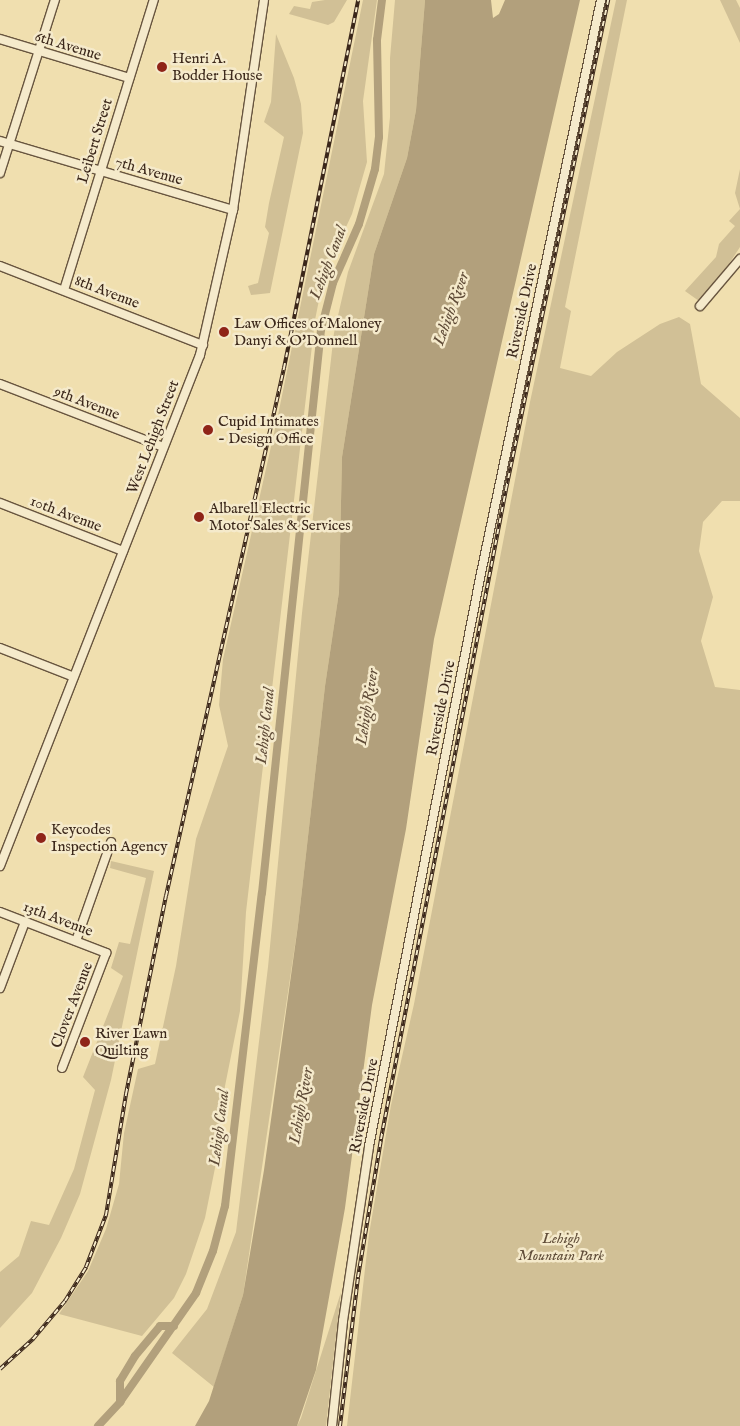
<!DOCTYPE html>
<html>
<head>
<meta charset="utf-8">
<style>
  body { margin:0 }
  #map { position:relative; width:740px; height:1426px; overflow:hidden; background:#f0dfaf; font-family:"IM FELL English",serif }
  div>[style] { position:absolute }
  .green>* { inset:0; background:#d1c096 }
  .water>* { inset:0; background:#b2a07c }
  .canal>* { height:8px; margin:-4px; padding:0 4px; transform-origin:4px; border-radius:4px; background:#b2a07c }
  .roads { filter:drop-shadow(1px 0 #68553f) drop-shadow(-1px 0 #68553f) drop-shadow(0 1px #68553f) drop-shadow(0 -1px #68553f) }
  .minor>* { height:8px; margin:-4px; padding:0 4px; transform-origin:4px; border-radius:4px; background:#f5eacb }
  .rail>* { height:4px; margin-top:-2px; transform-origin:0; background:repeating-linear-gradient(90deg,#f5eacb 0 5.5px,#3b271a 0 11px); box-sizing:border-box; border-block:1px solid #3b271a }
  .dots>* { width:14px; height:14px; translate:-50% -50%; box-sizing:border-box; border:2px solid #f5eacb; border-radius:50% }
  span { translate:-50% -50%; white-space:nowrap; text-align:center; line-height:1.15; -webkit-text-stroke:5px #f5eacb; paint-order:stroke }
  .street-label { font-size:15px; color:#3b271a }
  .poi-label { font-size:15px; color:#3b271a }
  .left { translate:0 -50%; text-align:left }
  .park-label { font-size:15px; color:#604d39; font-style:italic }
  .water-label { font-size:16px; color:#5f4b37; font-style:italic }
</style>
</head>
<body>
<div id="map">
  <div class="green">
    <div style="clip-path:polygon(325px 0,347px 0,334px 22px,328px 25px,289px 14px,294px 6px,310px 9px,312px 2px)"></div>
    <div style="clip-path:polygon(363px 0,377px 0,363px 101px,367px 162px,352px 214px,324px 275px,315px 320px,246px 912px,240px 1011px,225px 1086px,215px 1168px,205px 1218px,186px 1274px,174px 1298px,142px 1336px,59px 1314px,88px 1271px,106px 1229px,119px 1184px,124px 1133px,138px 1069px,155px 1064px,176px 966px,196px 839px,228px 746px,219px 705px,223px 659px,277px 420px)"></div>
    <div style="clip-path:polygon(395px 0,425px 0,416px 110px,407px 158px,374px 254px,342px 457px,339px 592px,325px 686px,298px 925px,243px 1295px,214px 1387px,172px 1353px,207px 1309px,236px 1232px,268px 967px,302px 613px,334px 333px,348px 272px,384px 174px,390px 117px,390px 58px)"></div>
    <div style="clip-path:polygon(616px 0,627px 0,565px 307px,571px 311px,560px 368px,591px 376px,617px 352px,660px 324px,679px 317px,690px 324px,701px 384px,740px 418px,740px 501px,722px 501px,703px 522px,699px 551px,713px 597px,701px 641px,715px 687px,740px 690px,740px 1426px,347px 1426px,369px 1234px,391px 1105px,414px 1004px,530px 402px)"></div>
    <div style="clip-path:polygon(720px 0,736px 0,740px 8px,740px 43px)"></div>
    <div style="clip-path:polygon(276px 34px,294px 78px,301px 104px,303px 133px,270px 293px,251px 295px,248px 286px,258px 283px,269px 233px,265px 227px,269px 203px,284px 137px,264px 122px,271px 102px)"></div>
    <div style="clip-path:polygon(740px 169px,740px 247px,721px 276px,699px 301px,685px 291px,716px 257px,719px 244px,735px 226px,729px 221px,740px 209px,735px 193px)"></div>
    <div style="clip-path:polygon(111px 861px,154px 871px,111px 1080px,80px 1194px,61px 1238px,32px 1293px,0 1328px,0 1272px,19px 1256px,31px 1221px,49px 1225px,74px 1169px,95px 1090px,83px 1077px,123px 976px,111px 968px,119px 942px,130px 944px,146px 878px,110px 868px)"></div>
    <div style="clip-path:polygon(341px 1292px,326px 1426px,297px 1426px,301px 1418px)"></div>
  </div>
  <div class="water">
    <div style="clip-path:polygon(425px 0,491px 0,493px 18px,499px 14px,505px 0,580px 0,434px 639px,406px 829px,372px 1005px,345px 1208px,316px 1370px,297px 1426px,195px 1426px,209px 1401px,243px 1295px,264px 1170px,298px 925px,325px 686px,339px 592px,342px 457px,374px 254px,407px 158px,416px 110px)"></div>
  </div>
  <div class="canal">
    <div style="left:120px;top:1402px;width:21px;rotate:-90deg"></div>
    <div style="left:120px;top:1381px;width:29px;rotate:-59deg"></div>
    <div style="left:135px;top:1356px;width:39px;rotate:-50deg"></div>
    <div style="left:160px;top:1326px;width:14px"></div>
    <div style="left:98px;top:1426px;width:33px;rotate:-47deg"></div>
    <div style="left:120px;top:1402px;width:133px;rotate:-55.1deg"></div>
    <div style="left:196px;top:1293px;width:45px;rotate:-68deg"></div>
    <div style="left:213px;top:1251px;width:47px;rotate:-75.1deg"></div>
    <div style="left:225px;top:1206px;width:315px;rotate:-83.3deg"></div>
    <div style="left:262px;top:893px;width:566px;rotate:-84.02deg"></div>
    <div style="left:321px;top:330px;width:49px;rotate:-75.7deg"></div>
    <div style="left:333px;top:283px;width:64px;rotate:-66.2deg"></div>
    <div style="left:359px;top:224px;width:57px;rotate:-73.8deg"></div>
    <div style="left:375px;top:169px;width:32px;rotate:-83deg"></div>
    <div style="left:379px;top:137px;width:97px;rotate:-91.2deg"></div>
    <div style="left:377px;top:40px;width:40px;rotate:-82.9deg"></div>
  </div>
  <div class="roads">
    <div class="minor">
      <div style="left:0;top:39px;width:135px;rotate:16.8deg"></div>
      <div style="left:0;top:141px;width:243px;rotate:16.5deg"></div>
      <div style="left:0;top:173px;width:182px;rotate:-72.4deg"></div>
      <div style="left:0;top:266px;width:218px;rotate:21.3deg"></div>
      <div style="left:64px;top:290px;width:304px;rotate:-72.8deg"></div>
      <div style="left:700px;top:306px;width:62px;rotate:-49.6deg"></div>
      <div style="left:0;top:384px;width:175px;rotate:21.1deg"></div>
      <div style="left:0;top:503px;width:132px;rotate:21.3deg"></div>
      <div style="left:0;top:648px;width:79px;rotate:21.4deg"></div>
      <div style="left:0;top:866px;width:549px;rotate:-68.63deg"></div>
      <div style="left:200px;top:355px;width:149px;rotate:-77.2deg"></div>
      <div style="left:233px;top:210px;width:212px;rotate:-81.6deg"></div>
      <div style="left:0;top:912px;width:114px;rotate:21.1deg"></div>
      <div style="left:106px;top:953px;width:123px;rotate:110.9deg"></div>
      <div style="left:76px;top:941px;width:105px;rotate:-70.5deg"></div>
      <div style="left:0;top:988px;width:71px;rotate:-69.3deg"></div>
      <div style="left:332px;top:1426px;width:106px;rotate:-84deg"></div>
      <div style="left:343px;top:1321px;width:177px;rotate:-81.5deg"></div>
      <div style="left:369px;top:1146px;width:579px;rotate:-78.94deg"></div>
      <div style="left:480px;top:578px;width:591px;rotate:-78.18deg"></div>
    </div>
  </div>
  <div class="rail">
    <div style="left:0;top:1369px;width:45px;rotate:-42.3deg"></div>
    <div style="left:33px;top:1339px;width:50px;rotate:-49.9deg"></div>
    <div style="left:65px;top:1301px;width:40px;rotate:-58deg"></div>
    <div style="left:86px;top:1267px;width:56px;rotate:-69deg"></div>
    <div style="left:106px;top:1215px;width:123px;rotate:-80.6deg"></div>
    <div style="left:126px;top:1094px;width:202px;rotate:-78.6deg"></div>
    <div style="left:166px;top:896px;width:541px;rotate:-77.4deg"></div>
    <div style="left:284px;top:368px;width:375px;rotate:-78.6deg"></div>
    <div style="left:340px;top:1426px;width:150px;rotate:-83.1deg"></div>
    <div style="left:358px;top:1277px;width:140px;rotate:-80.5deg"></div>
    <div style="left:381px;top:1139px;width:662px;rotate:-79.11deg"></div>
    <div style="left:506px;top:489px;width:500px;rotate:-78.2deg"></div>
  </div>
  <div class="dots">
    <div style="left:162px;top:67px;background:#8f2418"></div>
    <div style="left:224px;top:332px;background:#8f2418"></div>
    <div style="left:208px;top:430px;background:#8f2418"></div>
    <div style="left:199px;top:517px;background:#8f2418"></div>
    <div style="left:41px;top:838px;background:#8f2418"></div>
    <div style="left:85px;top:1042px;background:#8f2418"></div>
  </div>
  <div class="street-label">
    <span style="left:68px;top:46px;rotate:17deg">6th Avenue</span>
    <span style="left:95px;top:141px;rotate:-73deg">Leibert Street</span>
    <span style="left:149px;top:171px;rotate:16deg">7th Avenue</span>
    <span style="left:107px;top:292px;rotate:21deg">8th Avenue</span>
    <span style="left:522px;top:311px;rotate:-78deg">Riverside Drive</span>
    <span style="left:87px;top:403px;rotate:21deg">9th Avenue</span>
    <span style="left:153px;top:437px;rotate:-69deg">West Lehigh Street</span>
    <span style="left:66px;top:514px;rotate:21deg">10th Avenue</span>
    <span style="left:441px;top:708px;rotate:-79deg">Riverside Drive</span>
    <span style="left:58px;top:919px;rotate:21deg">13th Avenue</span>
    <span style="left:72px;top:1005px;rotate:-69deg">Clover Avenue</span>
    <span style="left:364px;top:1106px;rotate:-79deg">Riverside Drive</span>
  </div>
  <div class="poi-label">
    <span class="left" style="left:172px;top:67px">Henri A.<br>Bodder House</span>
    <span class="left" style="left:234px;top:332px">Law Offices of Maloney<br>Danyi &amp; O'Donnell</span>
    <span class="left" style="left:218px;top:430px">Cupid Intimates<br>- Design Office</span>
    <span class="left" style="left:209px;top:517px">Albarell Electric<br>Motor Sales &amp; Services</span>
    <span class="left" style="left:51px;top:838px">Keycodes<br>Inspection Agency</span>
    <span class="left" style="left:95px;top:1042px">River Lawn<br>Quilting</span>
  </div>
  <div class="park-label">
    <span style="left:561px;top:1247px">Lehigh<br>Mountain Park</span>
  </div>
  <div class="water-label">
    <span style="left:329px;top:263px;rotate:-69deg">Lehigh Canal</span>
    <span style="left:452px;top:309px;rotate:-70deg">Lehigh River</span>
    <span style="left:368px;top:707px;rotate:-81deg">Lehigh River</span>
    <span style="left:266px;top:726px;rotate:-84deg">Lehigh Canal</span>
    <span style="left:302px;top:1106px;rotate:-80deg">Lehigh River</span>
    <span style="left:220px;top:1128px;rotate:-83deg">Lehigh Canal</span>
  </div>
</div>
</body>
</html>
